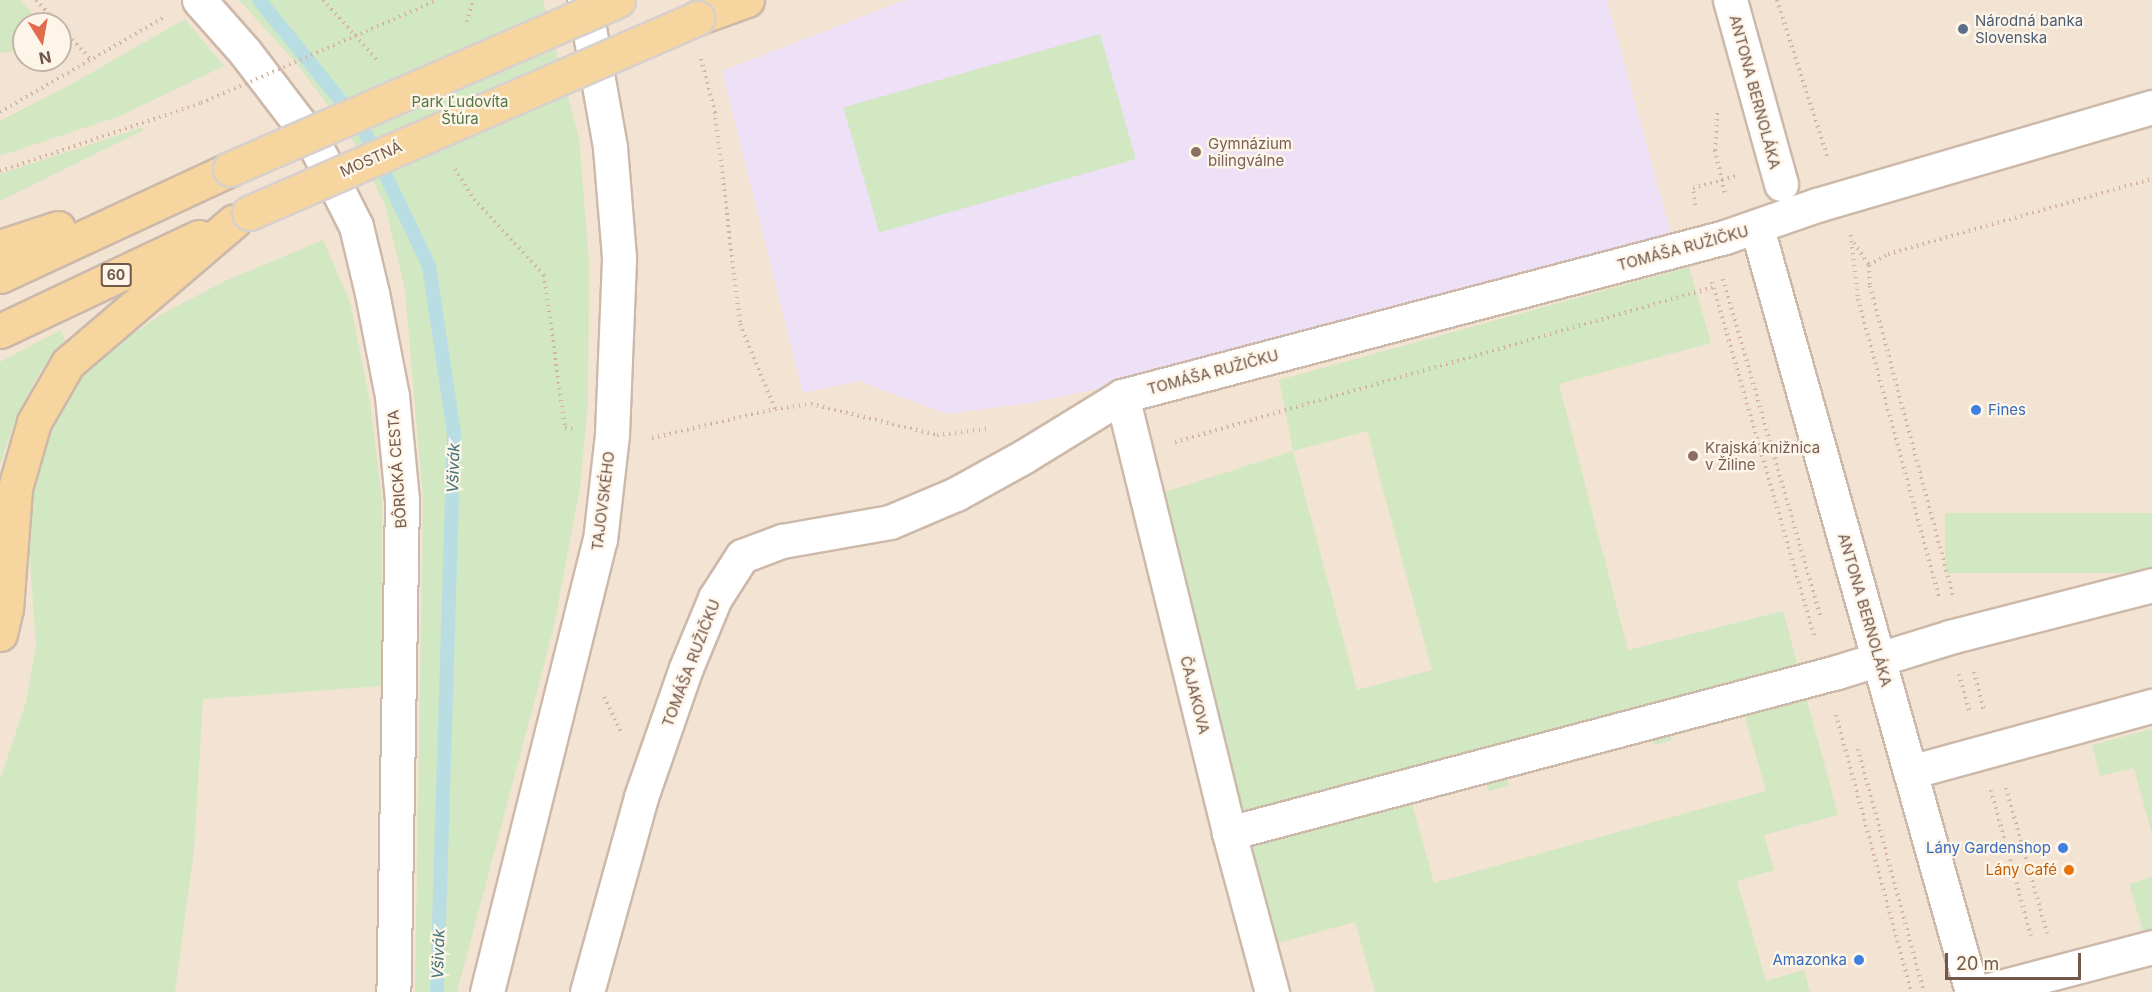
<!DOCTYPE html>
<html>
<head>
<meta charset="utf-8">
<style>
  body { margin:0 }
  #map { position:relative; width:2152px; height:992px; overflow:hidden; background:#fbf1e3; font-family:Inter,sans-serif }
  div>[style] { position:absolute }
  .residential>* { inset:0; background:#f2e3d2 }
  .education>* { inset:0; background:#eee0f7 }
  .green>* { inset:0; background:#d2e8c2; transform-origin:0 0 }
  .stream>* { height:14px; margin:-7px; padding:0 7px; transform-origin:7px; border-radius:7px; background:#b8dee3 }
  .path>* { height:4px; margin-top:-2px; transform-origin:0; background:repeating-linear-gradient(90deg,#d4b39f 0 1.5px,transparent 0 6px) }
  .roads { filter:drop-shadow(2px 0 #ccb9aa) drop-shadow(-2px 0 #ccb9aa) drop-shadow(0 2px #ccb9aa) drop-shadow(0 -2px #ccb9aa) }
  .minor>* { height:33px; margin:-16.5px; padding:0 16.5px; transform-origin:16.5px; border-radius:16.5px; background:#fff }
  .major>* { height:33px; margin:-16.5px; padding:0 16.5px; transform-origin:16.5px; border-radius:16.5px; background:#f7d59e }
  .path-bridge>* { height:4px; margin-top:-2px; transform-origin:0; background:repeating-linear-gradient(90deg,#d4b39f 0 1.5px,transparent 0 6px) }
  .bridges { filter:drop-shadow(2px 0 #d8d0cc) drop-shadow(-2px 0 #d8d0cc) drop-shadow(0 2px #d8d0cc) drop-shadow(0 -2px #d8d0cc) }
  .major-bridge>* { height:33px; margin:-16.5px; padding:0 16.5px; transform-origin:16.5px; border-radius:16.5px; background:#f7d59e }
  .dots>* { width:16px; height:16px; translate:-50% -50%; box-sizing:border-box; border:3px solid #fef5e9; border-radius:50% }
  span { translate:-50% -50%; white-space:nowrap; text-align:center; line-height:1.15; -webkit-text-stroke:4.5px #fef5e9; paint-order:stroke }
  .shield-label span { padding:2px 4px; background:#fef5e9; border:2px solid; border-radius:4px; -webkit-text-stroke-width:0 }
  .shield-label { font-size:14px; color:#72584a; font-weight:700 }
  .service-label { font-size:15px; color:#4e5e75 }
  .left { translate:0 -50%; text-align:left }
  .street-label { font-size:15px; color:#72584a }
  .park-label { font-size:15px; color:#537742 }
  .education-label { font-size:15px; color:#785e54 }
  .shop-label { font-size:15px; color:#366cbe }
  .right { translate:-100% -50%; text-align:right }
  .food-label { font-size:15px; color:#c56008 }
  .water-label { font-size:16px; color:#42747d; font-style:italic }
  .north { position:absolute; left:12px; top:12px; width:60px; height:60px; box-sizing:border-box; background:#fef5e9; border:2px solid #c6b6a9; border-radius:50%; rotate:169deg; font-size:16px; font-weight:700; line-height:24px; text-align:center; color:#72584a }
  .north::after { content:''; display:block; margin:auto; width:21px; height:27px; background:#e06c4d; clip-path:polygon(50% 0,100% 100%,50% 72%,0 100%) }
  .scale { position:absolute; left:1945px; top:953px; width:136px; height:27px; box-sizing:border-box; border:3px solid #72584a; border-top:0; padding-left:8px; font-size:18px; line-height:21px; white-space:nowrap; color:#72584a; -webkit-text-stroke:4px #fef5e9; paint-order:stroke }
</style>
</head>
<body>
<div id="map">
  <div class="residential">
    <div style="clip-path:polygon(evenodd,0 0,2152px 0,2152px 992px,0 992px,0 0,24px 24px,60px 24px,60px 60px,24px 60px,24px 24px)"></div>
  </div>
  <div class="education">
    <div style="clip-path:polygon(905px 0,1607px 0,1671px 234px,1117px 385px,1030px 403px,947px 414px,859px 381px,803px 393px,722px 71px)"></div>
  </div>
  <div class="green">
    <div style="clip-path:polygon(0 0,20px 0,42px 24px,24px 24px,24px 50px,0 53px)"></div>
    <div style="clip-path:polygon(239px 0,543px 0,579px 138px,589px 262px,588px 402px,580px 488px,553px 631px,457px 992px,415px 992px,423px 499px,405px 290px,385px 205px,351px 137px,297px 64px)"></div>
    <div style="clip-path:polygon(185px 19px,224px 66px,120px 116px,0 156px,0 121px,70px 85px)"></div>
    <div style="left:1100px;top:34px;width:130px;height:267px;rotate:74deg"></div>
    <div style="clip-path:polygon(143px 127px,142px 131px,0 201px,0 174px)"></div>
    <div style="clip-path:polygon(323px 240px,350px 302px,370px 402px,382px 502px,382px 686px,203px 699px,194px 850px,175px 992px,0 992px,0 780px,26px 702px,36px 646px,29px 547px,34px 486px,52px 430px,77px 379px,117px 345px,162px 314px,225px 281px)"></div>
    <div style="clip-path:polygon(evenodd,1689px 267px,1711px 343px,1559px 384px,1628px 650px,1783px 611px,1838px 815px,1764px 835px,1774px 870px,1737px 881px,1766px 981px,1804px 970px,1810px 992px,1375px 992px,1355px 922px,1274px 944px,1162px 493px,1293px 451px,1279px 380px,1689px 267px,1367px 431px,1432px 670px,1357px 690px,1293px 451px,1367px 431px,1689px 267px,1744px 713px,1766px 791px,1434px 883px,1412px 804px,1486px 783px,1489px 791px,1509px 786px,1507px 778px,1652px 737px,1654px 745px,1665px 742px,1672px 740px,1670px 733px,1744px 713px)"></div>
    <div style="clip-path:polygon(61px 330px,65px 340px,41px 370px,17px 415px,0 464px,0 362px)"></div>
    <div style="left:2152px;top:513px;width:60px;height:207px;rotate:90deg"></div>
    <div style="clip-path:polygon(2152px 729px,2152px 834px,2134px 768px,2100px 776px,2092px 745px)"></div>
    <div style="clip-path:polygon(2152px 877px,2152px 932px,2144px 934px,2129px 884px)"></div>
  </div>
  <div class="stream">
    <div style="left:259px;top:0;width:165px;rotate:50.9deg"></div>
    <div style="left:363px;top:128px;width:153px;rotate:64.4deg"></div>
    <div style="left:429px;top:266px;width:169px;rotate:81.5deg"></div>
    <div style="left:454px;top:433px;width:556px;rotate:91.75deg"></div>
  </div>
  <div class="path">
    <div style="left:36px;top:0;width:33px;rotate:47deg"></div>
    <div style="left:323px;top:0;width:81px;rotate:48deg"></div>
    <div style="left:1777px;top:0;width:167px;rotate:72.2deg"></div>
    <div style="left:467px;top:22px;width:23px;rotate:-75deg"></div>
    <div style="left:60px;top:26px;width:47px;rotate:47.6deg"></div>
    <div style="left:701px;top:59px;width:55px;rotate:75.2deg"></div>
    <div style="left:715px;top:112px;width:213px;rotate:83.3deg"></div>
    <div style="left:740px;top:324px;width:92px;rotate:67.6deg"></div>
    <div style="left:0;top:112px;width:188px;rotate:-30deg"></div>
    <div style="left:1717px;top:113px;width:37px;rotate:93deg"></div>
    <div style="left:1715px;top:150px;width:45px;rotate:77.2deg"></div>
    <div style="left:455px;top:169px;width:36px;rotate:58deg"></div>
    <div style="left:474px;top:199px;width:103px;rotate:47.4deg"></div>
    <div style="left:544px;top:275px;width:154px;rotate:82.2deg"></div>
    <div style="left:565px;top:428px;width:8px;rotate:7deg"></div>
    <div style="left:0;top:171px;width:212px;rotate:-18.7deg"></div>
    <div style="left:1695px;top:205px;width:17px;rotate:-97deg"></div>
    <div style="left:1693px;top:188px;width:45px;rotate:-15.6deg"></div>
    <div style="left:1851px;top:235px;width:64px;rotate:83.8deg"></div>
    <div style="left:1858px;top:299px;width:310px;rotate:74.8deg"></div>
    <div style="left:1854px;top:243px;width:27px;rotate:56deg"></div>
    <div style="left:1869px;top:265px;width:21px;rotate:87deg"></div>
    <div style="left:1870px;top:286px;width:320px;rotate:75deg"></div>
    <div style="left:1869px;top:265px;width:22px;rotate:-30deg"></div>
    <div style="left:1888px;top:254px;width:274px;rotate:-15.9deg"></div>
    <div style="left:1723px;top:279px;width:350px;rotate:73.9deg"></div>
    <div style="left:1712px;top:282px;width:371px;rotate:73.9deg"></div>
    <div style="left:652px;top:438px;width:126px;rotate:-13.3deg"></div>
    <div style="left:775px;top:409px;width:36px;rotate:-8deg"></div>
    <div style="left:811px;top:404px;width:130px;rotate:13.8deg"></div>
    <div style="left:937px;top:435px;width:50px;rotate:-6.8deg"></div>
    <div style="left:1175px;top:442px;width:561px;rotate:-16.04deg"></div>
    <div style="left:1974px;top:672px;width:40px;rotate:75.6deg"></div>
    <div style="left:1959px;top:674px;width:41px;rotate:74.6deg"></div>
    <div style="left:604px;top:697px;width:39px;rotate:64deg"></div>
    <div style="left:1836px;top:715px;width:287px;rotate:74.8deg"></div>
    <div style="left:1858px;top:749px;width:252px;rotate:74.8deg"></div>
    <div style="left:2006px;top:788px;width:151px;rotate:74.2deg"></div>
    <div style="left:1991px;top:790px;width:151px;rotate:74.7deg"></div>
  </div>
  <div class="roads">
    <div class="minor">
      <div style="left:199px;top:0;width:69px;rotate:48.5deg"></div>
      <div style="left:245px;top:52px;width:112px;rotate:52.6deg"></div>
      <div style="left:313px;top:141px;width:95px;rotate:63.2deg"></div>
      <div style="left:356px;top:226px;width:69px;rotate:76.6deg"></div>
      <div style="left:372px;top:293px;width:105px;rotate:79deg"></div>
      <div style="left:392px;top:396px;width:103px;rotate:84.5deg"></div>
      <div style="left:402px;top:499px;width:493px;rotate:91deg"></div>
      <div style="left:1730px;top:0;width:191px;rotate:74.5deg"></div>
      <div style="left:1757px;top:228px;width:794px;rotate:74.28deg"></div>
      <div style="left:1122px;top:396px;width:450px;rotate:76.2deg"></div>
      <div style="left:1229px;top:833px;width:165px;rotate:74.9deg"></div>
      <div style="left:1910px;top:772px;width:251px;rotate:-15.3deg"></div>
      <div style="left:1229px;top:833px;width:629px;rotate:-14.83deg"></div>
      <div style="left:1837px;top:672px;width:118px;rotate:-17.2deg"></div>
      <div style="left:1950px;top:637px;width:209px;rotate:-14.4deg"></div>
      <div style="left:487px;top:992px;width:466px;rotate:-76deg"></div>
      <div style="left:600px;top:540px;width:107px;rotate:-83.5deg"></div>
      <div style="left:612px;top:434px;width:177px;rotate:-87.7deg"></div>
      <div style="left:619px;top:257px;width:110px;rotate:-94.7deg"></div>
      <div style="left:610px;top:147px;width:149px;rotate:-100deg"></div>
      <div style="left:587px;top:992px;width:202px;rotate:-74.5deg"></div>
      <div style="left:641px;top:797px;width:137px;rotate:-70.8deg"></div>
      <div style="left:686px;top:668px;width:76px;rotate:-67.5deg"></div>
      <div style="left:715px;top:598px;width:50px;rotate:-57.3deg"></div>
      <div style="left:742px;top:556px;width:43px;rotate:-20.6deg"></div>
      <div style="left:782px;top:541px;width:110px;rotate:-10deg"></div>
      <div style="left:890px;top:522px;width:72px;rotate:-23deg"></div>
      <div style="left:956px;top:494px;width:77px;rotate:-28.9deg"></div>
      <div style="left:1023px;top:457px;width:116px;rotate:-31.6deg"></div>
      <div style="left:1122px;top:396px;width:624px;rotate:-14.77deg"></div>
      <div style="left:1725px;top:237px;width:97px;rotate:-19.2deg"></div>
      <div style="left:1817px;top:205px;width:349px;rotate:-16.3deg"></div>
      <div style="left:1981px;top:992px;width:177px;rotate:-14.7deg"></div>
    </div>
    <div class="major">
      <div style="left:697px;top:18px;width:53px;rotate:-19.8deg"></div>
      <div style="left:0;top:247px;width:61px;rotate:-18.1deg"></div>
      <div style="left:0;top:276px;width:254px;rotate:-24.9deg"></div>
      <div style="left:0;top:331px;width:220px;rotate:-25.3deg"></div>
      <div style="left:0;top:634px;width:26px;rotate:-77deg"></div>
      <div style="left:6px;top:609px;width:121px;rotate:-85.7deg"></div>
      <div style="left:15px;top:488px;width:69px;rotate:-73.9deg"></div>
      <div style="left:34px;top:422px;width:68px;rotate:-60deg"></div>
      <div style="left:68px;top:363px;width:218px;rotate:-40.5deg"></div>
    </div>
  </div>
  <div class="path-bridge">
    <div style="left:201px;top:103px;width:258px;rotate:-23.5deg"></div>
  </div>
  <div class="bridges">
    <div class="major-bridge">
      <div style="left:230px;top:169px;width:423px;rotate:-23.5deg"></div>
      <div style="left:249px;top:213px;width:489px;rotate:-23.5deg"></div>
    </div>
  </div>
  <div class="dots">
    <div style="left:1963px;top:29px;background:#5c6f8a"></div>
    <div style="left:1196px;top:152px;background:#8d6e63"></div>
    <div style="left:1976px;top:410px;background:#3f7fe0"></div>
    <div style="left:1693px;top:456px;background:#8d6e63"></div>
    <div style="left:2063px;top:848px;background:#3f7fe0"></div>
    <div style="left:2069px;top:870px;background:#e8710a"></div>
    <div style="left:1859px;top:960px;background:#3f7fe0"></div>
  </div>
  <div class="shield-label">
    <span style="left:116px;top:275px">60</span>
  </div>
  <div class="service-label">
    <span class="left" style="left:1975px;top:29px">Národná banka<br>Slovenska</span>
  </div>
  <div class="street-label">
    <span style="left:1755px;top:92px;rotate:75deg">ANTONA BERNOLÁKA</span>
    <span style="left:371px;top:159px;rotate:-24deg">MOSTNÁ</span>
    <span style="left:1683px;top:248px;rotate:-15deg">TOMÁŠA RUŽIČKU</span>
    <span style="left:1213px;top:372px;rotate:-15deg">TOMÁŠA RUŽIČKU</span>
    <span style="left:397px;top:469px;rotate:-94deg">BÔRICKÁ CESTA</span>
    <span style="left:603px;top:501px;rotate:-83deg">TAJOVSKÉHO</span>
    <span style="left:1865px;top:610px;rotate:74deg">ANTONA BERNOLÁKA</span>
    <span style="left:691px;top:663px;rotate:-69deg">TOMÁŠA RUŽIČKU</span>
    <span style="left:1195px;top:695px;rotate:76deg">ČAJAKOVA</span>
  </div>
  <div class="park-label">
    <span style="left:460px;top:110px">Park Ľudovíta<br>Štúra</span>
  </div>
  <div class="education-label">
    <span class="left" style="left:1208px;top:152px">Gymnázium<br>bilingválne</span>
    <span class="left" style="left:1705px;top:456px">Krajská knižnica<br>v Žiline</span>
  </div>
  <div class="shop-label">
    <span class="left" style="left:1988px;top:410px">Fines</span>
    <span class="right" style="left:2051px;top:848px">Lány Gardenshop</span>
    <span class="right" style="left:1847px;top:960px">Amazonka</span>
  </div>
  <div class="food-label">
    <span class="right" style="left:2057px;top:870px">Lány Café</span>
  </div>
  <div class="water-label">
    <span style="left:453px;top:468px;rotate:-88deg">Všivák</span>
    <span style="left:438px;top:954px;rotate:-88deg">Všivák</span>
  </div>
  <div class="north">N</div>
  <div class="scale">20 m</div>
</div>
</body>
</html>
